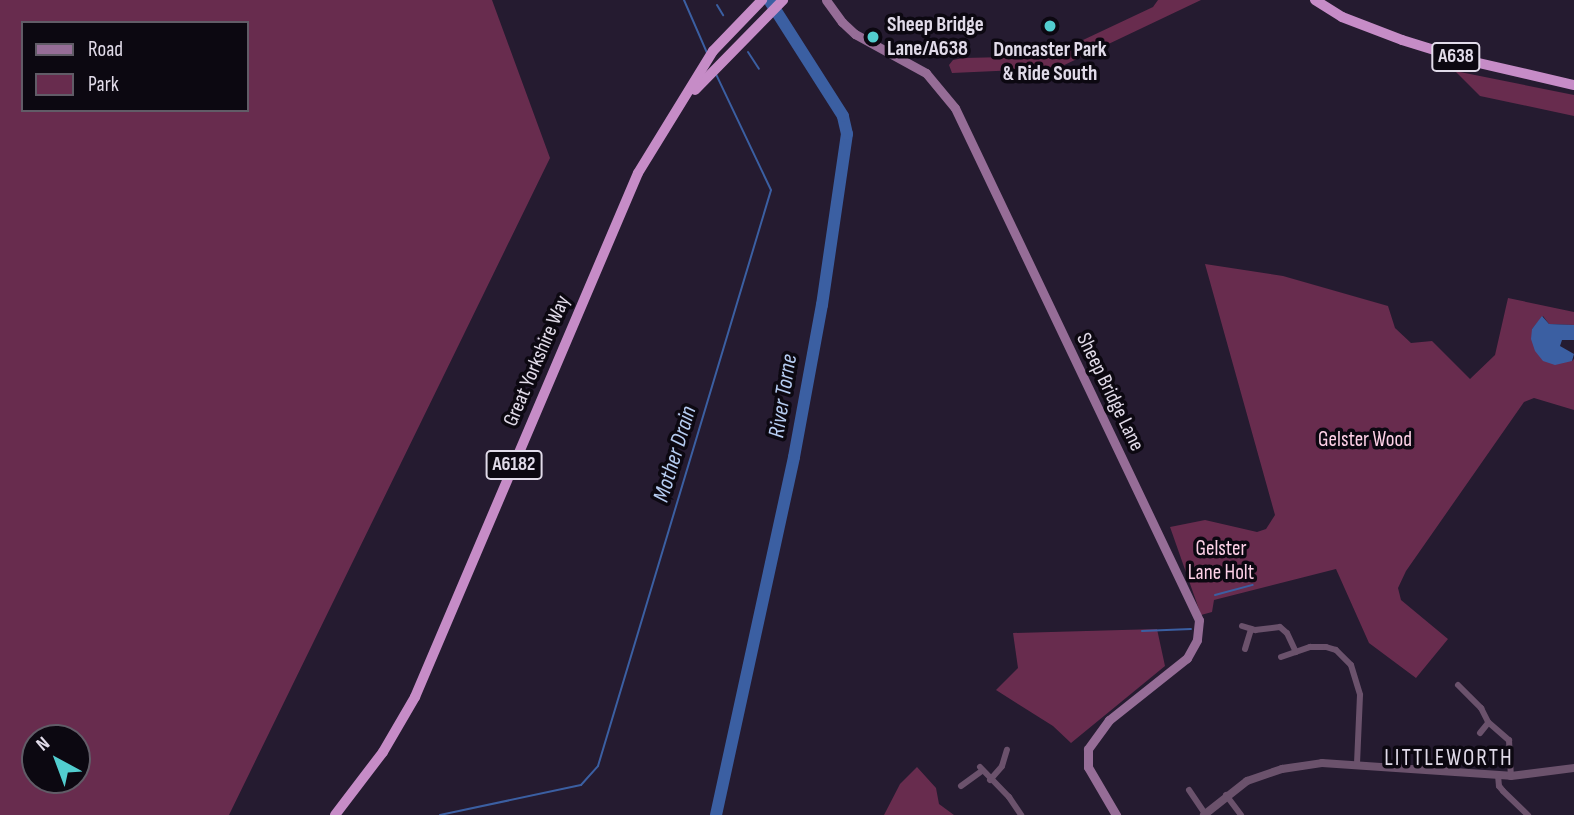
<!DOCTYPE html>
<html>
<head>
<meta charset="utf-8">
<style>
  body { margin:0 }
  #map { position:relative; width:1574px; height:815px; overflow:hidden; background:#251b30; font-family:"Sofia Sans Condensed",sans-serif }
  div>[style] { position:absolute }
  .green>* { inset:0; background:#682c4e }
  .water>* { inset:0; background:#3b5fa2 }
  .stream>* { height:2px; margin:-1px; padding:0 1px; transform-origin:1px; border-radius:1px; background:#3b5fa2 }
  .river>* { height:12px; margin:-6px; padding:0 6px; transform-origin:6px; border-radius:6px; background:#3b5fa2 }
  .minor>* { height:6px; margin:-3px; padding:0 3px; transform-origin:3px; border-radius:3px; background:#6b526c }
  .tertiary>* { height:8px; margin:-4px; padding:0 4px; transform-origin:4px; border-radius:4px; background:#6b526c }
  .secondary>* { height:9px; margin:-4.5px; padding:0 4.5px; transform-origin:4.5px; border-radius:4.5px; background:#966d97 }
  .trunk>* { height:10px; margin:-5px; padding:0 5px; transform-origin:5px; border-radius:5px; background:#c68cc7 }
  .dots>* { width:19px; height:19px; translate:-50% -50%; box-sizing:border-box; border:4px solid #0c0811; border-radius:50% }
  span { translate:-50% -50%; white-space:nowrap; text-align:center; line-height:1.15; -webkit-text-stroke:7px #0c0811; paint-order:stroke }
  .shield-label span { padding:2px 5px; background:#0c0811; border:2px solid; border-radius:5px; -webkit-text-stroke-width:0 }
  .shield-label { font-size:19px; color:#e1dbe9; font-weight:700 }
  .poi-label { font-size:21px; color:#e1dbe9; font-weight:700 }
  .left { translate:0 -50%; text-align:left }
  .street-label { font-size:21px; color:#e1dbe9 }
  .park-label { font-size:21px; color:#fed1e7 }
  .water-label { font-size:23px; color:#b6ccf1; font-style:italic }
  .neighbourhood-label { font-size:23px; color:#e1dbe9; letter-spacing:2px }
  .legend { position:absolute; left:21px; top:21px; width:228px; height:91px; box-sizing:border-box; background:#0c0811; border:2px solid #615c67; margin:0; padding:9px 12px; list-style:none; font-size:21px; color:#e1dbe9 }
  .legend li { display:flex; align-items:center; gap:14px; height:35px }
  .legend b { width:35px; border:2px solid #615c67 }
  .north { position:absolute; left:21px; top:724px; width:70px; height:70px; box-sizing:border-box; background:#0c0811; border:2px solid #615c67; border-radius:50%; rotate:319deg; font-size:19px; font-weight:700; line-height:28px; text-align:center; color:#e1dbe9 }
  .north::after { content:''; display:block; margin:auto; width:24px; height:32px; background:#52cdcf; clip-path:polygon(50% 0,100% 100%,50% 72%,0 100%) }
</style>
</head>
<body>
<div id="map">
  <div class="green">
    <div style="clip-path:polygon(evenodd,0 0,492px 0,550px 158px,229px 815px,0 815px,0 0,23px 23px,247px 23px,247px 110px,23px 110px,23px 23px,0 0,35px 738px,77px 738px,77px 780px,35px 780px,35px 738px)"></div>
    <div style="clip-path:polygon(1158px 0,1201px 0,1058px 68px,952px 73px,949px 65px,953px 60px,963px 58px,1049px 56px,1153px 7px)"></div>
    <div style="clip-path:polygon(1455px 71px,1574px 95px,1574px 116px,1480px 96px)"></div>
    <div style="clip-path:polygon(1205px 264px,1283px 276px,1388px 306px,1395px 328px,1411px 343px,1432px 341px,1470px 379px,1495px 355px,1508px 298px,1574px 312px,1574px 325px,1549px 324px,1543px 316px,1532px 329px,1572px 361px,1574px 359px,1574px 410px,1534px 398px,1524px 402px,1406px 571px,1398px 588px,1401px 600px,1448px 639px,1416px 678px,1369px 643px,1336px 569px,1214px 600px,1212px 612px,1201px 615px,1170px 527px,1205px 520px,1257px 532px,1266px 529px,1275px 515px)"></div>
    <div style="clip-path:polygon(1157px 629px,1165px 666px,1071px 743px,1053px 726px,996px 690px,1018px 668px,1013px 633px)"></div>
    <div style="clip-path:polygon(917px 767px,936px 788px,939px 804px,954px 815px,884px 815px,900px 784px)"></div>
  </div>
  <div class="water">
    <div style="clip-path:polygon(1542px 316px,1549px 324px,1574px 325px,1574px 340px,1562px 340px,1560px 346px,1574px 354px,1572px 361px,1555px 365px,1543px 361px,1535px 351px,1531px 339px,1532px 329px)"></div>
  </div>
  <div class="stream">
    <div style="left:684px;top:0;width:58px;rotate:66.5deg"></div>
    <div style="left:717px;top:5px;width:12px;rotate:59deg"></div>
    <div style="left:748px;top:52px;width:20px;rotate:57deg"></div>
    <div style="left:1215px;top:595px;width:39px;rotate:-15deg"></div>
    <div style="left:1142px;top:631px;width:49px;rotate:-2.3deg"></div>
    <div style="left:440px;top:815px;width:144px;rotate:-12deg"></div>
    <div style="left:581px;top:785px;width:25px;rotate:-48deg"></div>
    <div style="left:598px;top:766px;width:601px;rotate:-73.28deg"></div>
    <div style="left:771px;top:190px;width:128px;rotate:-115.4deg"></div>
  </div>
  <div class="river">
    <div style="left:716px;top:815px;width:366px;rotate:-77.7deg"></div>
    <div style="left:794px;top:457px;width:155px;rotate:-79.6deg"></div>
    <div style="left:822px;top:305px;width:173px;rotate:-81.7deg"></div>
    <div style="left:847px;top:134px;width:18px;rotate:-103deg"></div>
    <div style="left:843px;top:116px;width:138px;rotate:-122.5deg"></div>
  </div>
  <div class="minor">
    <div style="left:1242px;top:626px;width:14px;rotate:17deg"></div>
    <div style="left:1255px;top:630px;width:25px;rotate:-7deg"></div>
    <div style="left:1280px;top:627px;width:9px;rotate:41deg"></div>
    <div style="left:1287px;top:633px;width:21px;rotate:65deg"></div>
    <div style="left:1245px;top:649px;width:21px;rotate:-73deg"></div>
    <div style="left:1281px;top:657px;width:31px;rotate:-19deg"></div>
    <div style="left:1310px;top:647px;width:16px"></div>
    <div style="left:1326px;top:647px;width:10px;rotate:17deg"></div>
    <div style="left:1336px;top:650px;width:21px;rotate:45deg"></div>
    <div style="left:1351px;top:665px;width:31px;rotate:73deg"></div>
    <div style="left:1360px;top:695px;width:69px;rotate:92.5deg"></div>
    <div style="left:1458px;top:685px;width:33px;rotate:45deg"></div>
    <div style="left:1481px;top:708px;width:16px;rotate:63deg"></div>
    <div style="left:1488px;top:722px;width:28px;rotate:41deg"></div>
    <div style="left:1509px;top:740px;width:36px;rotate:87deg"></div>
    <div style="left:1480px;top:733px;width:13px;rotate:-51deg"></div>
    <div style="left:980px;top:767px;width:42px;rotate:46deg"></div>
    <div style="left:1009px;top:797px;width:22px;rotate:56deg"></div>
    <div style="left:1498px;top:775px;width:11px;rotate:85deg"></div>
    <div style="left:1499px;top:786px;width:6px;rotate:51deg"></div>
    <div style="left:1503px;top:791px;width:35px;rotate:44deg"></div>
    <div style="left:990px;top:780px;width:18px;rotate:-49deg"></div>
    <div style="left:1002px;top:766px;width:17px;rotate:-73deg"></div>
    <div style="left:961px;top:786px;width:26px;rotate:-36deg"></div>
    <div style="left:1189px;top:790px;width:29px;rotate:56deg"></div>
    <div style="left:1226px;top:795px;width:25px;rotate:53deg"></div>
  </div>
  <div class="tertiary">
    <div style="left:1204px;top:815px;width:55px;rotate:-38.3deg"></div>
    <div style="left:1247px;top:781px;width:37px;rotate:-19deg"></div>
    <div style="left:1282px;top:769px;width:40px;rotate:-8.5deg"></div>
    <div style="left:1322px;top:763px;width:189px;rotate:3.9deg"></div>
    <div style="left:1511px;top:776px;width:64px;rotate:-7.2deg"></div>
  </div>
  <div class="secondary">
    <div style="left:826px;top:0;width:27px;rotate:54deg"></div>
    <div style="left:842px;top:22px;width:18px;rotate:43deg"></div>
    <div style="left:855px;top:34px;width:81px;rotate:28.8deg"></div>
    <div style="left:926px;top:73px;width:45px;rotate:50.4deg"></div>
    <div style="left:955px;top:108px;width:567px;rotate:64.52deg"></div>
    <div style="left:1199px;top:620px;width:20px;rotate:96deg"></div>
    <div style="left:1197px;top:640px;width:21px;rotate:119deg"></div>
    <div style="left:1187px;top:658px;width:100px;rotate:141.5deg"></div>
    <div style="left:1109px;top:720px;width:36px;rotate:126deg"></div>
    <div style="left:1088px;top:749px;width:18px;rotate:90deg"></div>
    <div style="left:1088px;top:767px;width:56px;rotate:59.7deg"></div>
  </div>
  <div class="trunk">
    <div style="left:1315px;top:0;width:32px;rotate:32deg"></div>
    <div style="left:1342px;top:17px;width:64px;rotate:21deg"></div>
    <div style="left:1402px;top:40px;width:71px;rotate:17.2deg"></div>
    <div style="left:1470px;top:61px;width:107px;rotate:13deg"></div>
    <div style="left:695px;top:90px;width:126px;rotate:-45.6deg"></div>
    <div style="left:335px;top:815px;width:79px;rotate:-52.7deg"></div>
    <div style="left:383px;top:752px;width:64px;rotate:-59.8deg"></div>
    <div style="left:415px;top:697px;width:569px;rotate:-66.95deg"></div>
    <div style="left:638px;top:173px;width:143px;rotate:-58.4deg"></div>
    <div style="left:713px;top:51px;width:71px;rotate:-46.1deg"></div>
  </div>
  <div class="dots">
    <div style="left:1050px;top:26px;background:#52cdcf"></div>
    <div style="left:873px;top:37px;background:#52cdcf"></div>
  </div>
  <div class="shield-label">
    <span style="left:1456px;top:57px">A638</span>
    <span style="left:514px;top:465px">A6182</span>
  </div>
  <div class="poi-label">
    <span class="left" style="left:887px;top:37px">Sheep Bridge<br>Lane/A638</span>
    <span style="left:1050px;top:62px">Doncaster Park<br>&amp; Ride South</span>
  </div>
  <div class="street-label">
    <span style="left:537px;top:361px;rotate:-67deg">Great Yorkshire Way</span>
    <span style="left:1110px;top:392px;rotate:64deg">Sheep Bridge Lane</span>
  </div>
  <div class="park-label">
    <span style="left:1365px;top:440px">Gelster Wood</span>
    <span style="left:1221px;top:561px">Gelster<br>Lane Holt</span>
  </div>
  <div class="water-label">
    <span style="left:783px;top:396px;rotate:-81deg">River Torne</span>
    <span style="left:675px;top:454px;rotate:-73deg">Mother Drain</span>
  </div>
  <div class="neighbourhood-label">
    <span style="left:1449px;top:758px">LITTLEWORTH</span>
  </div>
  <ul class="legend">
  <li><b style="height:9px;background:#966d97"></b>Road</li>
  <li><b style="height:19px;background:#682c4e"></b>Park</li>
  </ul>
  <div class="north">N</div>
</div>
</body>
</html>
